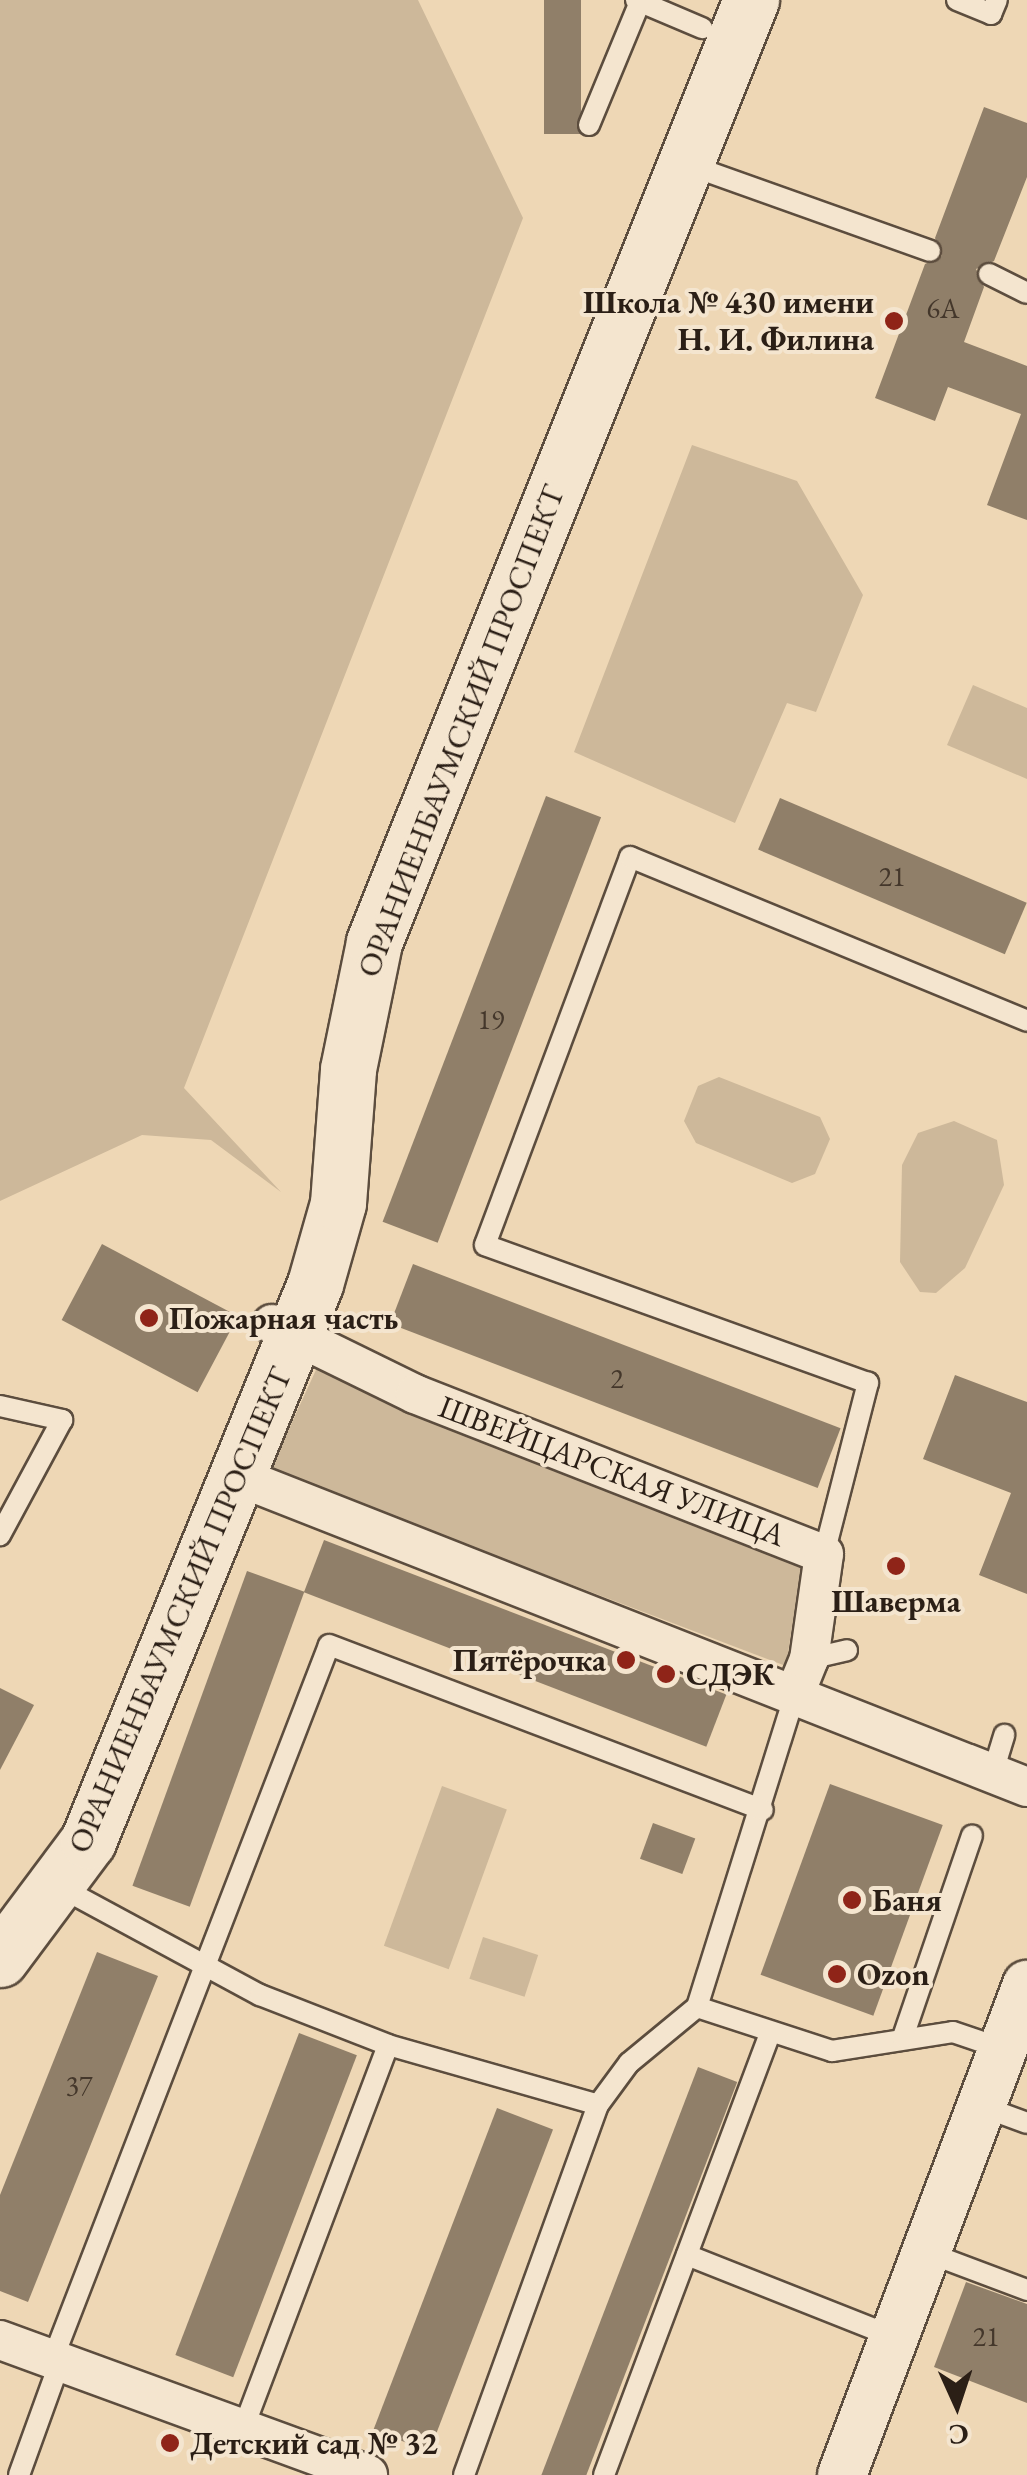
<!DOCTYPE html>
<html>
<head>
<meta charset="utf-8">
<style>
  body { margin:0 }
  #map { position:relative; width:1027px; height:2475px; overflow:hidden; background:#eed7b5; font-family:"EB Garamond",serif }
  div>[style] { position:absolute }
  .green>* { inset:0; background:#cdb89a; transform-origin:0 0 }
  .building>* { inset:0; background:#907f69; transform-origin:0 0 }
  .roads { filter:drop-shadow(2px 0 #5c4d3e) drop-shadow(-2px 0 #5c4d3e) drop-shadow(0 2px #5c4d3e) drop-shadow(0 -2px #5c4d3e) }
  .service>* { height:20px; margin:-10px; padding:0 10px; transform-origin:10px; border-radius:10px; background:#f4e5cf }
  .minor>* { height:38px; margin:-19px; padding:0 19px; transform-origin:19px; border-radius:19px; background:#f4e5cf }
  .tertiary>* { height:48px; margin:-24px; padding:0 24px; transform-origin:24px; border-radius:24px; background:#f4e5cf }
  .secondary>* { height:55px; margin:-27.5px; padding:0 27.5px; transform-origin:27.5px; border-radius:27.5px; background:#f4e5cf }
  .dots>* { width:28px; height:28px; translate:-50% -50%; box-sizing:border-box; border:5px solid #f4e5cf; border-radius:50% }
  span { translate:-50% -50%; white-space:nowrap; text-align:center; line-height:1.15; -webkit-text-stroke:8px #f4e5cf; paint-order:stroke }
  .number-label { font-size:28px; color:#44372b }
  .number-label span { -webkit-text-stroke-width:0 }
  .poi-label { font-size:32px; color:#2b1f16; font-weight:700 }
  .right { translate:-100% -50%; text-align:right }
  .left { translate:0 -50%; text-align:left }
  .street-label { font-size:32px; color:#2b1f16 }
  .north { position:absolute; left:907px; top:2355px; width:100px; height:100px; -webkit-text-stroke:8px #f4e5cf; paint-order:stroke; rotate:177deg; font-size:28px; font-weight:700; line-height:40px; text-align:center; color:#2b1f16 }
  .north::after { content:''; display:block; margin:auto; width:35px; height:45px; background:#2b1f16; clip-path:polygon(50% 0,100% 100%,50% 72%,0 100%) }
</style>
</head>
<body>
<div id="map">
  <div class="green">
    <div style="clip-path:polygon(0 0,418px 0,523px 218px,184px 1088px,281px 1192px,211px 1140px,142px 1135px,0 1201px)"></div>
    <div style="clip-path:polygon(692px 445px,797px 481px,863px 595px,816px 712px,787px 703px,735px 823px,574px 752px)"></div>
    <div style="clip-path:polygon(973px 685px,1027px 708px,1027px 779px,947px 745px)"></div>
    <div style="clip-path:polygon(719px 1077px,820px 1117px,830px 1139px,815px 1174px,792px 1183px,696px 1143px,684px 1121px,698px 1086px)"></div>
    <div style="clip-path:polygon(954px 1121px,997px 1140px,1004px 1185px,965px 1268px,936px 1293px,920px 1292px,900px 1262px,902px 1165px,918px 1133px)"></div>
    <div style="clip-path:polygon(321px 1359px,802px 1561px,786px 1666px,270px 1470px)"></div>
    <div style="left:442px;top:1786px;width:69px;height:170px;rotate:20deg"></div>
    <div style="left:483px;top:1937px;width:58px;height:44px;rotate:18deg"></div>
  </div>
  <div class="building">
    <div style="left:544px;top:0;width:37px;height:134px"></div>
    <div style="clip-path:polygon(984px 107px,1027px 123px,1027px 177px,994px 261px,976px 269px,984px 287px,964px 342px,1027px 366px,1027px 520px,987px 505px,1021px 414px,948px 387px,935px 421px,875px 398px,925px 264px,942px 256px,935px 238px)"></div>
    <div style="left:546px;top:796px;width:59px;height:456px;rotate:21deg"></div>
    <div style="left:780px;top:798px;width:268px;height:56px;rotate:23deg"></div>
    <div style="left:102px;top:1244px;width:154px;height:86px;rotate:28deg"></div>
    <div style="left:413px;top:1264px;width:458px;height:64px;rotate:21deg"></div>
    <div style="clip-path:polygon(955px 1375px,1027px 1402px,1027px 1594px,979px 1575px,1011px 1493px,923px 1459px)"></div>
    <div style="left:324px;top:1540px;width:431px;height:56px;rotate:21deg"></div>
    <div style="left:247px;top:1571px;width:61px;height:335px;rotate:20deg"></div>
    <div style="clip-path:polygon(0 1688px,34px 1705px,0 1770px)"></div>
    <div style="left:830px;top:1784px;width:120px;height:203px;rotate:20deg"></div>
    <div style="left:653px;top:1823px;width:45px;height:38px;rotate:20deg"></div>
    <div style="clip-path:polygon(97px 1952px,158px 1976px,28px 2302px,0 2291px,0 2195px)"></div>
    <div style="left:299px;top:2033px;width:62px;height:345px;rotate:21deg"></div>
    <div style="left:698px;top:2067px;width:42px;height:437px;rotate:21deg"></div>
    <div style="left:497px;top:2108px;width:60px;height:345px;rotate:21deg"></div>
    <div style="clip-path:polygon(966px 2282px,1027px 2304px,1027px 2403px,934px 2367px)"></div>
  </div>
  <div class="roads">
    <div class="service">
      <div style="left:636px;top:0;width:72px;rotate:23deg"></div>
      <div style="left:957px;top:0;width:37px;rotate:22deg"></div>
      <div style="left:991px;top:14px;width:15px;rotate:-67deg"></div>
      <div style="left:589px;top:125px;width:133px;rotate:-67.5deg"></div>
      <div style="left:686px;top:164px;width:259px;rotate:19.6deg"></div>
      <div style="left:989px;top:274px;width:42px;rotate:26.6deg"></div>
      <div style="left:0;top:1406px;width:64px;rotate:12.7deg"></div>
      <div style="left:62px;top:1420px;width:131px;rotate:118.3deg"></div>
      <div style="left:824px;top:1554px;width:177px;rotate:-75.6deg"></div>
      <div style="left:868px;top:1383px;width:407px;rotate:-160.2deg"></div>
      <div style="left:485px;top:1245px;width:414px;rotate:-69.5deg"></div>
      <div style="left:630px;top:857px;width:430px;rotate:22.4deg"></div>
      <div style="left:809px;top:1659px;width:39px;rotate:-13deg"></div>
      <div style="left:993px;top:1772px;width:39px;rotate:-73deg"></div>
      <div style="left:58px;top:1886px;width:230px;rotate:28.4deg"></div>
      <div style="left:260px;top:1995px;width:137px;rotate:21.3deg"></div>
      <div style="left:388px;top:2045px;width:218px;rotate:15.9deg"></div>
      <div style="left:598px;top:2105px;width:52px;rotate:-53.6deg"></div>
      <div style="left:629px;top:2063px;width:88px;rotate:-39.5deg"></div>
      <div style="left:697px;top:2007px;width:142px;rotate:18.1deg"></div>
      <div style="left:832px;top:2051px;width:122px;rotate:-8.9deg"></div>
      <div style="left:953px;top:2032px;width:53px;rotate:18.8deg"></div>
      <div style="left:697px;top:2007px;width:328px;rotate:-72.6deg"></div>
      <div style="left:903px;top:2037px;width:213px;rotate:-71.1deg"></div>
      <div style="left:981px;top:2106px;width:49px;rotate:20.3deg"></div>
      <div style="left:926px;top:2252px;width:108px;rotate:20.6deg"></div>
      <div style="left:687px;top:2255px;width:223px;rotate:21.6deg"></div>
      <div style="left:54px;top:2356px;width:762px;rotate:-68.85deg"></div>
      <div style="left:329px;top:1645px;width:464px;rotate:20.8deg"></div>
      <div style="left:243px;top:2429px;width:410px;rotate:-69.3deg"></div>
      <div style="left:19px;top:2475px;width:123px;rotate:-70.1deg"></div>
      <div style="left:464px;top:2475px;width:394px;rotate:-70.1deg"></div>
      <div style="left:604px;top:2475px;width:472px;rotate:-69.4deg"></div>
    </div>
    <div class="minor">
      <div style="left:272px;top:1324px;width:159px;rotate:26.1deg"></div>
      <div style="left:415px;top:1394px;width:439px;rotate:21.4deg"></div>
      <div style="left:824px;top:1554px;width:106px;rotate:98.1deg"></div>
      <div style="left:809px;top:1659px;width:38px;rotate:112deg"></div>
      <div style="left:234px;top:1475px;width:852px;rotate:21.48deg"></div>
      <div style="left:0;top:2340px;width:392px;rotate:20.1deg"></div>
    </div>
    <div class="tertiary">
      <div style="left:842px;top:2475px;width:524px;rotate:-69.32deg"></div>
    </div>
    <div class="secondary">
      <div style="left:0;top:1959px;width:147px;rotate:-53.3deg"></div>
      <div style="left:88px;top:1841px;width:601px;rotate:-67.83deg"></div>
      <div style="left:315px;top:1284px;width:84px;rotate:-74.1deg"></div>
      <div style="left:338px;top:1203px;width:134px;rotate:-85.7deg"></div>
      <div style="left:348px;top:1069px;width:130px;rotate:-78.4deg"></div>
      <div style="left:374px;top:942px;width:1015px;rotate:-68.19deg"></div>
    </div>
  </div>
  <div class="dots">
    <div style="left:894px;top:321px;background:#8f2418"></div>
    <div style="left:149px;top:1318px;background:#8f2418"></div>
    <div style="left:896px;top:1566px;background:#8f2418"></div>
    <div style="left:626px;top:1660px;background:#8f2418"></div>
    <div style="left:666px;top:1674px;background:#8f2418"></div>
    <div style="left:852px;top:1900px;background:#8f2418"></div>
    <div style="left:837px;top:1974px;background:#8f2418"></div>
    <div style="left:170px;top:2443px;background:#8f2418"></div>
  </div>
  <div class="number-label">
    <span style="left:943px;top:308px">6А</span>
    <span style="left:892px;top:876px">21</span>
    <span style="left:491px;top:1019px">19</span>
    <span style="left:617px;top:1378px">2</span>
    <span style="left:79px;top:2085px">37</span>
    <span style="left:986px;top:2336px">21</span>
  </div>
  <div class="poi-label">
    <span class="right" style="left:874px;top:321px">Школа № 430 имени<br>Н. И. Филина</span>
    <span class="left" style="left:169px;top:1318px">Пожарная часть</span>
    <span style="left:896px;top:1601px">Шаверма</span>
    <span class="right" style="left:606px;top:1660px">Пятёрочка</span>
    <span class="left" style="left:686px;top:1674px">СДЭК</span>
    <span class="left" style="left:872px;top:1900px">Баня</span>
    <span class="left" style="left:857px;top:1974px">Ozon</span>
    <span class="left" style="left:190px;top:2443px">Детский сад № 32</span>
  </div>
  <div class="street-label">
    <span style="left:461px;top:731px;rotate:-69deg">ОРАНИЕНБАУМСКИЙ ПРОСПЕКТ</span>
    <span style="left:612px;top:1471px;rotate:21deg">ШВЕЙЦАРСКАЯ УЛИЦА</span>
    <span style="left:180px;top:1610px;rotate:-67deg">ОРАНИЕНБАУМСКИЙ ПРОСПЕКТ</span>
  </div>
  <div class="north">С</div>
</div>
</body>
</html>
